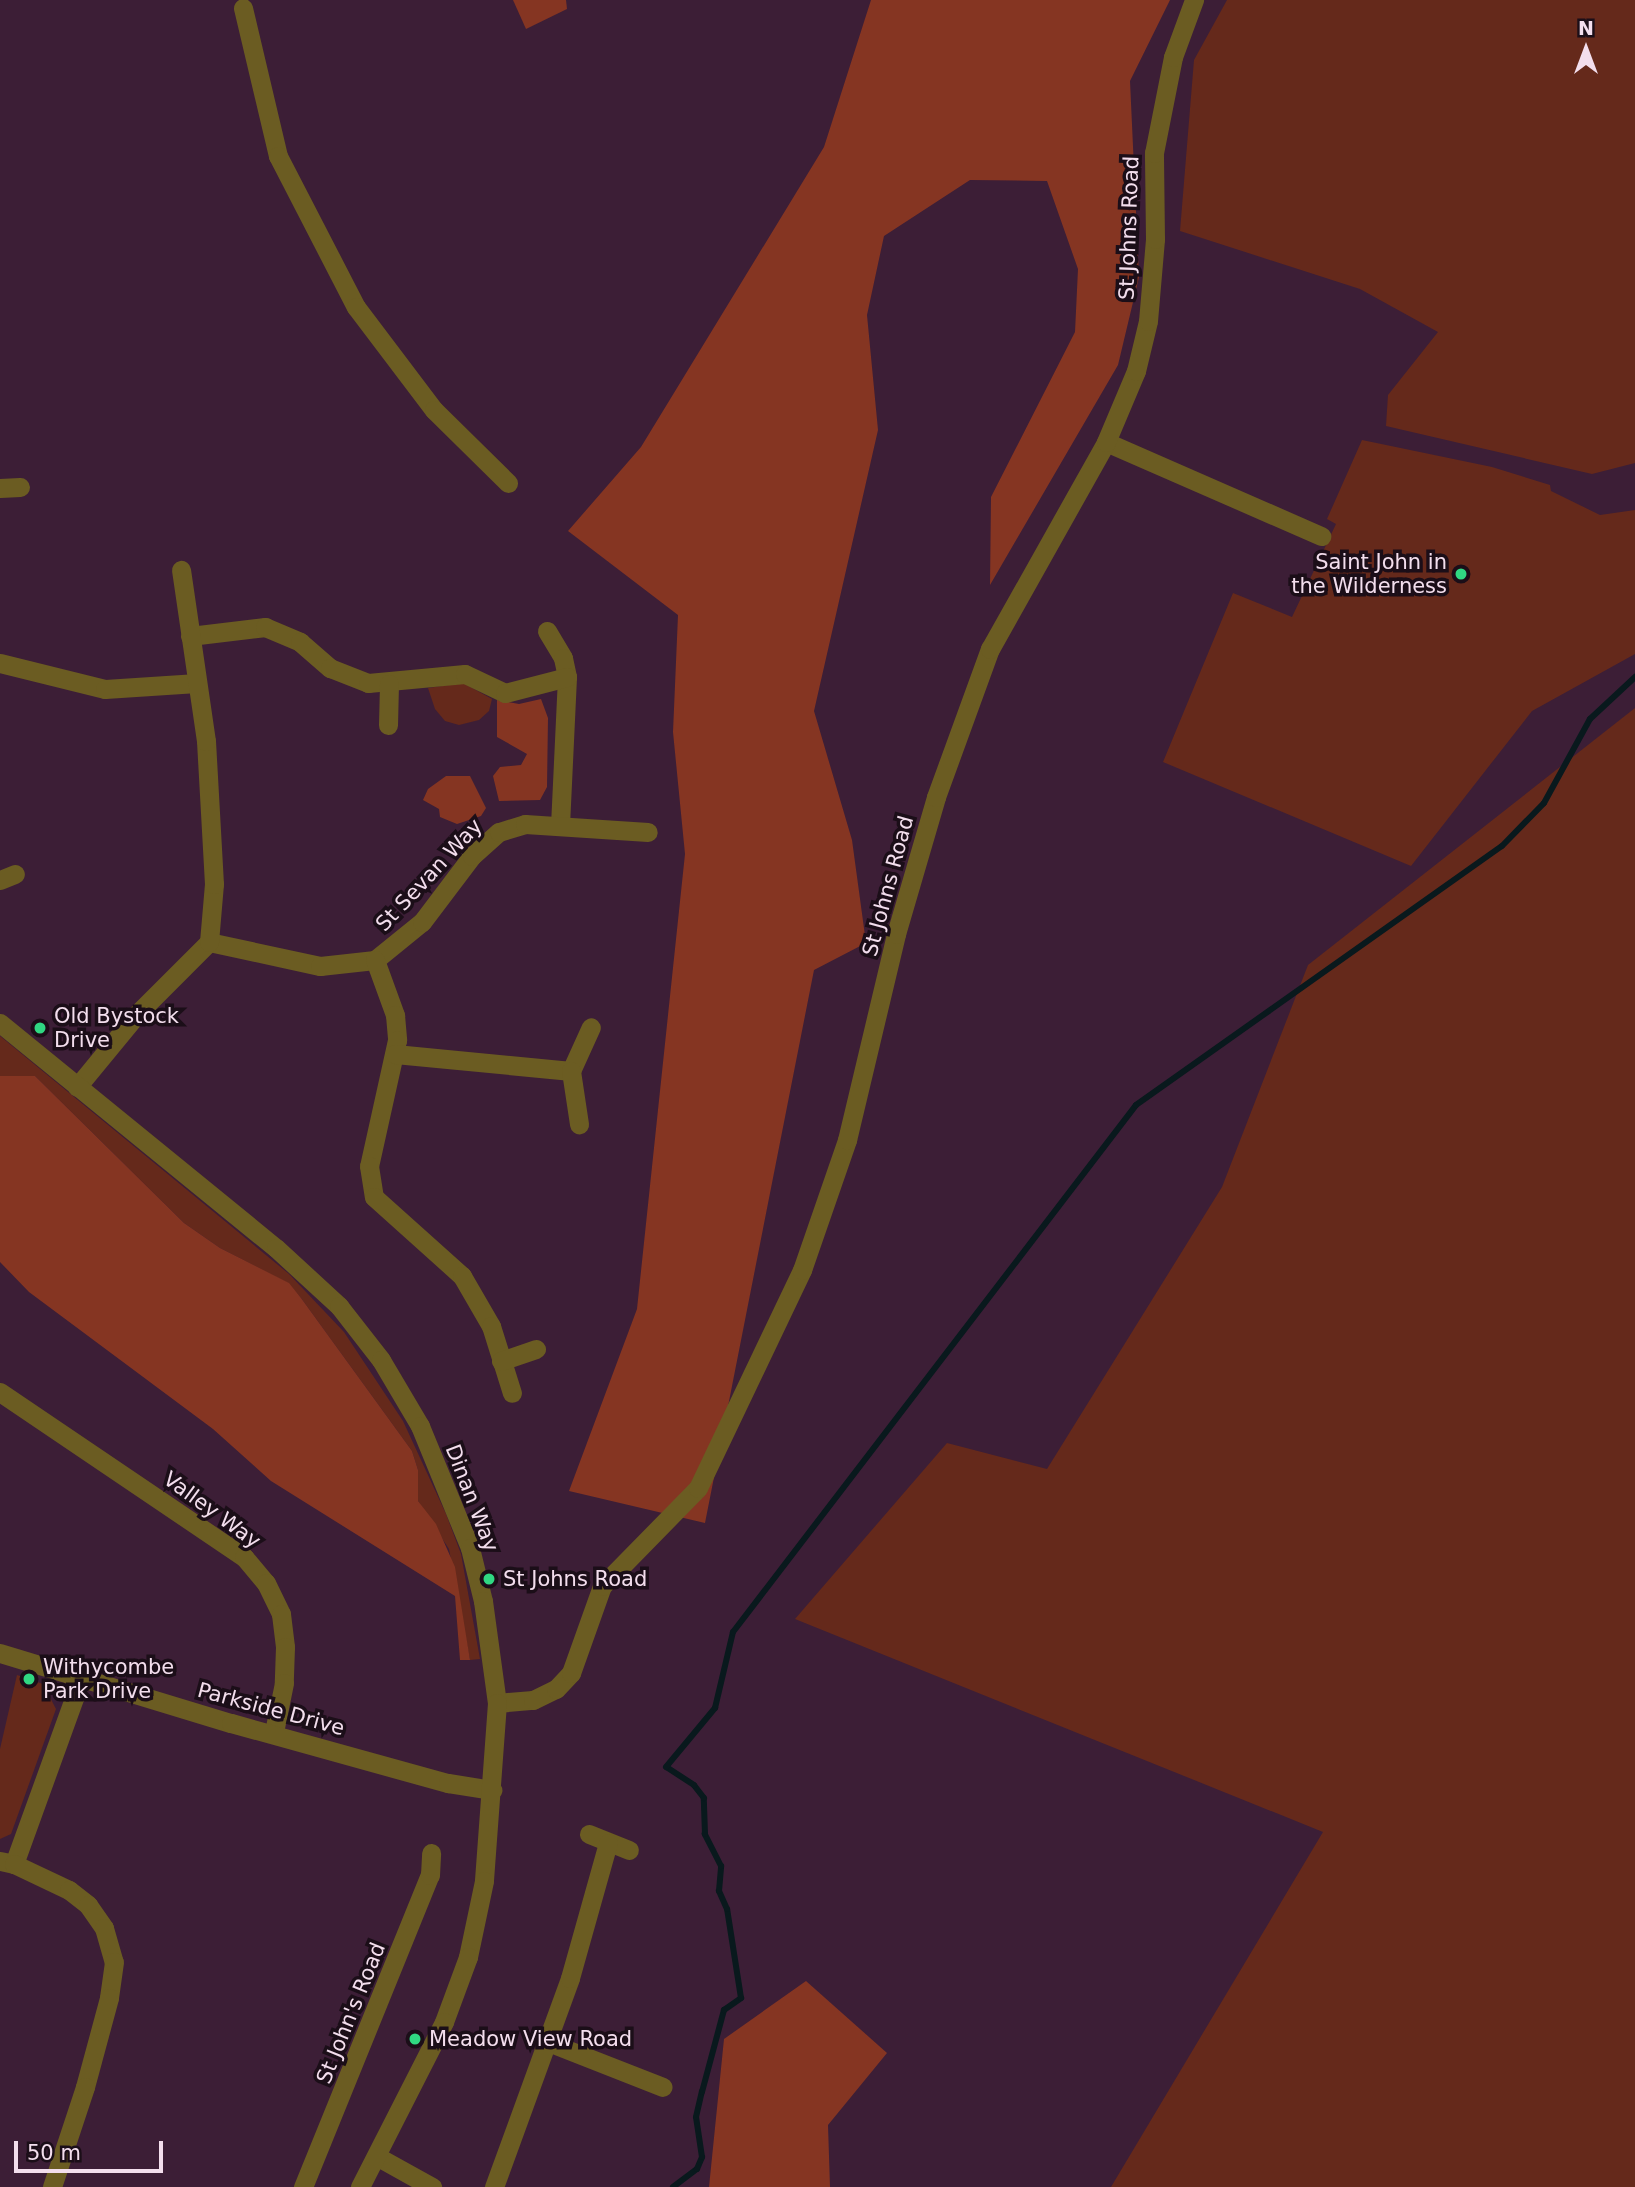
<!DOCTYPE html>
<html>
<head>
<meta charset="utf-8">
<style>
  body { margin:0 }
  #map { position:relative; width:1635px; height:2187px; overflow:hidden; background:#3c1e36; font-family:"DejaVu Sans",sans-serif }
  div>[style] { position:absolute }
  .green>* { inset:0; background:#65291b }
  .forest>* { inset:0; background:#853522 }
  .stream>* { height:6px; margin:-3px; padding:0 3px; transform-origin:3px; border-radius:3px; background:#09191d }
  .minor>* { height:19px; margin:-9.5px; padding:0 9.5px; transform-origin:9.5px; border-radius:9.5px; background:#6b5c22 }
  .tertiary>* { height:19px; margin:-9.5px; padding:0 9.5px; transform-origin:9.5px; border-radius:9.5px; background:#6b5c22 }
  .dots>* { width:19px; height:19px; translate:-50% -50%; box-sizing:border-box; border:4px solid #1b0e18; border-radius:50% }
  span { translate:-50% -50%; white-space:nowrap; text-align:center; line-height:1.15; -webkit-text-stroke:7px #1b0e18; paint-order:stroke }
  .street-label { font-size:21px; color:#f3deed }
  .poi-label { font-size:21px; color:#f3deed }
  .right { translate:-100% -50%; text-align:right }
  .left { translate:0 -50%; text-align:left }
  .north { position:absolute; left:1551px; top:14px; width:70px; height:70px; -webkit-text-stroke:5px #1b0e18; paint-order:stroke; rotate:0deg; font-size:19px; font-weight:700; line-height:28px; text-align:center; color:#f3deed }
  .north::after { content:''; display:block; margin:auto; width:24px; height:32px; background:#f3deed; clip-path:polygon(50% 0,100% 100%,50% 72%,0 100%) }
  .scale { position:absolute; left:14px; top:2141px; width:149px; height:32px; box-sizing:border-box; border:4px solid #f3deed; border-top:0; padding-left:9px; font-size:21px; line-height:24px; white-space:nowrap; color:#f3deed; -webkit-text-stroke:5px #1b0e18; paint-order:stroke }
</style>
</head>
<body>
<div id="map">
  <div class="green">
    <div style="clip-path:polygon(1227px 0,1635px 0,1635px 463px,1592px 474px,1386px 426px,1388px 395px,1438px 332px,1360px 289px,1180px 231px,1194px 60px)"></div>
    <div style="clip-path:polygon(1362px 440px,1492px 467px,1550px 485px,1551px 491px,1600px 515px,1635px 510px,1635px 654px,1532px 711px,1411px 866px,1163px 762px,1233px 593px,1292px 617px,1336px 524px,1327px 519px)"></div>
    <div style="clip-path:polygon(463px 683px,492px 699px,489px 711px,479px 720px,459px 725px,445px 721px,435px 709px,428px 688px)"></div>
    <div style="clip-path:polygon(1635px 708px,1635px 2187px,1111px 2187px,1323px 1832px,795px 1619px,947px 1443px,1047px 1469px,1222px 1187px,1308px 965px)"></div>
    <div style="clip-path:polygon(0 1036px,289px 1274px,344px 1332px,403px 1421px,446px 1514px,461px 1554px,480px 1659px,470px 1660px,449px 1549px,418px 1501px,418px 1470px,412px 1451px,301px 1298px,288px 1283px,220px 1248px,184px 1223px,35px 1076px,0 1076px)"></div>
    <div style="clip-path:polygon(17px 1675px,43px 1684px,56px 1709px,11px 1834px,0 1839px,0 1749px)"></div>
  </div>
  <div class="forest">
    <div style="clip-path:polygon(513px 0,566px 0,567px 9px,526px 29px)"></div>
    <div style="clip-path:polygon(871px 0,1170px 0,1130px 81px,1139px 277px,1118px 365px,990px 585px,991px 497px,1075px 332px,1078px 269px,1047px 181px,970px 180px,884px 236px,867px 315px,878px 430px,814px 711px,852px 840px,866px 943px,814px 970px,705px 1523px,569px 1491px,637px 1309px,685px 854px,673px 732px,678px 615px,568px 531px,641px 447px,824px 147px)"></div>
    <div style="clip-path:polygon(541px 699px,548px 718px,547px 787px,540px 800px,499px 801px,493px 776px,500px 767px,521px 765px,527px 754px,497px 737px,497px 700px,519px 704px)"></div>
    <div style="clip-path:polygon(446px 776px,470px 776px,486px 808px,481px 816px,457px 824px,440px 817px,439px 809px,423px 800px,428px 789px)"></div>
    <div style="clip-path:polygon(0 1076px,35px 1076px,184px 1223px,220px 1248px,289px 1283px,301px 1298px,412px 1451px,418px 1470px,418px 1501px,436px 1524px,455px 1567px,470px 1660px,460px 1660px,455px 1596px,271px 1481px,213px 1429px,29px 1292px,0 1262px)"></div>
    <div style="clip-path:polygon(806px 1981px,887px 2053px,828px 2125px,830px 2187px,709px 2187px,724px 2039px)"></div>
  </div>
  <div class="stream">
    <div style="left:673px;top:2187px;width:30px;rotate:-37deg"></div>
    <div style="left:697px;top:2169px;width:13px;rotate:-67deg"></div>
    <div style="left:702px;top:2157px;width:40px;rotate:-98.5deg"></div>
    <div style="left:696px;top:2117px;width:26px;rotate:-77deg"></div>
    <div style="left:702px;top:2092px;width:85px;rotate:-75deg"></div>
    <div style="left:724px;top:2010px;width:21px;rotate:-35deg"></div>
    <div style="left:741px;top:1998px;width:90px;rotate:-98.9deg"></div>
    <div style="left:727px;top:1909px;width:20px;rotate:-114deg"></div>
    <div style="left:719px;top:1891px;width:25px;rotate:-85deg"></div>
    <div style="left:721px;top:1866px;width:36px;rotate:-117deg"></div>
    <div style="left:705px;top:1834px;width:36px;rotate:-92deg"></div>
    <div style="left:704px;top:1798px;width:16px;rotate:-128deg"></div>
    <div style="left:694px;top:1785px;width:33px;rotate:-147deg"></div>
    <div style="left:666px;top:1767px;width:77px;rotate:-50.3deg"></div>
    <div style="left:715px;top:1708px;width:78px;rotate:-76.7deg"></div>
    <div style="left:733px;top:1632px;width:663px;rotate:-52.59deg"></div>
    <div style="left:1136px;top:1105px;width:448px;rotate:-35.3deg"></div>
    <div style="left:1502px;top:846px;width:60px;rotate:-45.7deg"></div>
    <div style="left:1544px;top:803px;width:96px;rotate:-61.3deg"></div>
    <div style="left:1590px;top:719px;width:62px;rotate:-43deg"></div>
  </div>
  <div class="minor">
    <div style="left:243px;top:8px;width:152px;rotate:76.7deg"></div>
    <div style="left:278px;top:156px;width:170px;rotate:62.7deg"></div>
    <div style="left:356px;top:307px;width:129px;rotate:52.9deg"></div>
    <div style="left:434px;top:410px;width:104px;rotate:44.6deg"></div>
    <div style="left:1106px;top:442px;width:235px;rotate:23.6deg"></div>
    <div style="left:0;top:488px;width:20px;rotate:-3deg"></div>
    <div style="left:547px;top:631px;width:31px;rotate:59deg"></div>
    <div style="left:563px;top:658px;width:19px;rotate:78deg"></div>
    <div style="left:567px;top:677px;width:148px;rotate:92.7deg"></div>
    <div style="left:190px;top:636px;width:76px;rotate:-6.8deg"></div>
    <div style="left:265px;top:627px;width:38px;rotate:23deg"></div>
    <div style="left:300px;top:642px;width:40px;rotate:41deg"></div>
    <div style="left:330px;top:668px;width:41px;rotate:21.5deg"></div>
    <div style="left:368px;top:683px;width:97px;rotate:-5.3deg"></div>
    <div style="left:465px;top:674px;width:44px;rotate:25.4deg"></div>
    <div style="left:505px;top:693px;width:64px;rotate:-14.5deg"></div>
    <div style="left:0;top:663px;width:108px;rotate:13.9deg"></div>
    <div style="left:105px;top:689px;width:92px;rotate:-3.7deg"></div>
    <div style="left:388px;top:725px;width:41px;rotate:-88.6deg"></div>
    <div style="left:0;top:880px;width:16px;rotate:-22deg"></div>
    <div style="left:209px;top:942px;width:114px;rotate:12.2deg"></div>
    <div style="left:320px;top:966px;width:55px;rotate:-6.2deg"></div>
    <div style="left:375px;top:960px;width:60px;rotate:-39deg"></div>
    <div style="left:422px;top:922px;width:83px;rotate:-52.9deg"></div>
    <div style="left:472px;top:856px;width:36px;rotate:-42deg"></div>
    <div style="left:499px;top:832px;width:27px;rotate:-17deg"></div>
    <div style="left:525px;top:824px;width:123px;rotate:3.7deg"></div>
    <div style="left:375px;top:960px;width:59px;rotate:70deg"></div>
    <div style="left:395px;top:1015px;width:25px;rotate:85deg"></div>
    <div style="left:397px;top:1040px;width:129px;rotate:102.5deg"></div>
    <div style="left:369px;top:1166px;width:31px;rotate:81deg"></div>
    <div style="left:374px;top:1197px;width:118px;rotate:41.9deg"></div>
    <div style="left:462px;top:1276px;width:58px;rotate:59.9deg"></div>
    <div style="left:491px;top:1326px;width:70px;rotate:72.6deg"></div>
    <div style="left:395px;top:1054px;width:177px;rotate:5.5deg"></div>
    <div style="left:571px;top:1071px;width:48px;rotate:-65.6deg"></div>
    <div style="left:571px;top:1071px;width:54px;rotate:81.4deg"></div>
    <div style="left:77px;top:1087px;width:94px;rotate:-50.6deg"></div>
    <div style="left:137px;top:1014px;width:102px;rotate:-45deg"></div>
    <div style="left:209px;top:942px;width:58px;rotate:-85.1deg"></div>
    <div style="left:214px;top:884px;width:143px;rotate:-93.2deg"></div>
    <div style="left:206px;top:741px;width:173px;rotate:-98.3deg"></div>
    <div style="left:501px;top:1361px;width:37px;rotate:-19deg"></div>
    <div style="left:0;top:1392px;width:295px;rotate:34.1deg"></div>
    <div style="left:244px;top:1557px;width:34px;rotate:50deg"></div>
    <div style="left:266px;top:1583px;width:34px;rotate:64deg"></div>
    <div style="left:281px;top:1614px;width:33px;rotate:83deg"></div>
    <div style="left:285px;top:1647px;width:36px;rotate:92deg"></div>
    <div style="left:284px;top:1683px;width:50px;rotate:101.5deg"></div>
    <div style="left:0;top:1653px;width:241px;rotate:16.9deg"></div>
    <div style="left:231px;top:1723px;width:225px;rotate:15.5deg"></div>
    <div style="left:448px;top:1783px;width:45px;rotate:9deg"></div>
    <div style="left:497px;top:1703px;width:36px;rotate:-5deg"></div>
    <div style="left:533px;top:1700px;width:25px;rotate:-26deg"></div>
    <div style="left:556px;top:1689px;width:22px;rotate:-47deg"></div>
    <div style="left:571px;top:1673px;width:92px;rotate:-70.4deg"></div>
    <div style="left:602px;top:1586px;width:137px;rotate:-45.6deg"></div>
    <div style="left:698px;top:1488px;width:242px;rotate:-64.5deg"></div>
    <div style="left:802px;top:1270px;width:138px;rotate:-70.9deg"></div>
    <div style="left:847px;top:1140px;width:212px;rotate:-76.6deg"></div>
    <div style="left:896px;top:934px;width:143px;rotate:-73.7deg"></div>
    <div style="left:936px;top:797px;width:158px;rotate:-70deg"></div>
    <div style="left:990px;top:649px;width:237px;rotate:-60.7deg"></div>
    <div style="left:1106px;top:442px;width:77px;rotate:-67.1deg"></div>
    <div style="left:1136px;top:371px;width:51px;rotate:-76.5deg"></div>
    <div style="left:1148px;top:321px;width:82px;rotate:-85.1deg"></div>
    <div style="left:1155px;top:239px;width:86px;rotate:-90.7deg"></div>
    <div style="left:1154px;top:153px;width:98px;rotate:-78.8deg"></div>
    <div style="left:1173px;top:57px;width:61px;rotate:-69.8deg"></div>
    <div style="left:589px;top:1834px;width:43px;rotate:21.8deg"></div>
    <div style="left:0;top:1861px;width:14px;rotate:12deg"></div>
    <div style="left:14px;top:1864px;width:197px;rotate:-70.1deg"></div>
    <div style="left:14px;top:1864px;width:61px;rotate:25.3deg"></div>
    <div style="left:69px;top:1890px;width:24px;rotate:38deg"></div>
    <div style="left:88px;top:1905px;width:28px;rotate:55deg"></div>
    <div style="left:104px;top:1928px;width:35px;rotate:74deg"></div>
    <div style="left:114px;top:1962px;width:36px;rotate:98deg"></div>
    <div style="left:109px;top:1998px;width:92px;rotate:105.1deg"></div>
    <div style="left:85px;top:2087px;width:105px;rotate:108.3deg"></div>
    <div style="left:548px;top:2042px;width:123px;rotate:21.4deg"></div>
    <div style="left:378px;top:2157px;width:62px;rotate:29.1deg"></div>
    <div style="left:303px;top:2187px;width:337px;rotate:-67.9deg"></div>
    <div style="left:430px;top:1875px;width:22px;rotate:-87deg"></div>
    <div style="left:494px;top:2187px;width:222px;rotate:-70deg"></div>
    <div style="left:570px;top:1978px;width:140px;rotate:-74.3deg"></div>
  </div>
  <div class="tertiary">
    <div style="left:0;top:1023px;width:356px;rotate:39.2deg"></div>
    <div style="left:276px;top:1248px;width:86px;rotate:42.6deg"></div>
    <div style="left:339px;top:1306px;width:68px;rotate:52.1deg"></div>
    <div style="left:381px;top:1360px;width:77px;rotate:59.4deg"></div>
    <div style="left:420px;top:1426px;width:132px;rotate:67.7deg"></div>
    <div style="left:470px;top:1548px;width:55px;rotate:76.2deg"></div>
    <div style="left:483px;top:1601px;width:103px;rotate:82.2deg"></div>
    <div style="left:497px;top:1703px;width:178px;rotate:94.2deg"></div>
    <div style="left:484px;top:1881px;width:78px;rotate:101.9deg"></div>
    <div style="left:468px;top:1957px;width:69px;rotate:110.3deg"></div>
    <div style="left:444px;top:2022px;width:185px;rotate:117deg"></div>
  </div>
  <div class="dots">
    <div style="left:1461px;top:574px;background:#30d882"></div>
    <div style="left:40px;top:1028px;background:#30d882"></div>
    <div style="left:489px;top:1579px;background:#30d882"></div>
    <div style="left:29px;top:1679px;background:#30d882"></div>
    <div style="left:415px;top:2039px;background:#30d882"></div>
  </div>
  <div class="street-label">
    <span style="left:1129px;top:228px;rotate:-88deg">St Johns Road</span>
    <span style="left:429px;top:875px;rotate:-47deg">St Sevan Way</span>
    <span style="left:888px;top:886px;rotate:-75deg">St Johns Road</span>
    <span style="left:472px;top:1498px;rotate:69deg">Dinan Way</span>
    <span style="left:212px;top:1510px;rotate:36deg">Valley Way</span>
    <span style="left:271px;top:1709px;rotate:15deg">Parkside Drive</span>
    <span style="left:351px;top:2013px;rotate:-68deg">St John's Road</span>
  </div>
  <div class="poi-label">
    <span class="right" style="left:1447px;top:574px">Saint John in<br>the Wilderness</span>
    <span class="left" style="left:54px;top:1028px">Old Bystock<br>Drive</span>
    <span class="left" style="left:503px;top:1579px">St Johns Road</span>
    <span class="left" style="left:43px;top:1679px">Withycombe<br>Park Drive</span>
    <span class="left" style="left:429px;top:2039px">Meadow View Road</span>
  </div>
  <div class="north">N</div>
  <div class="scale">50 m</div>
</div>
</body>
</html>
